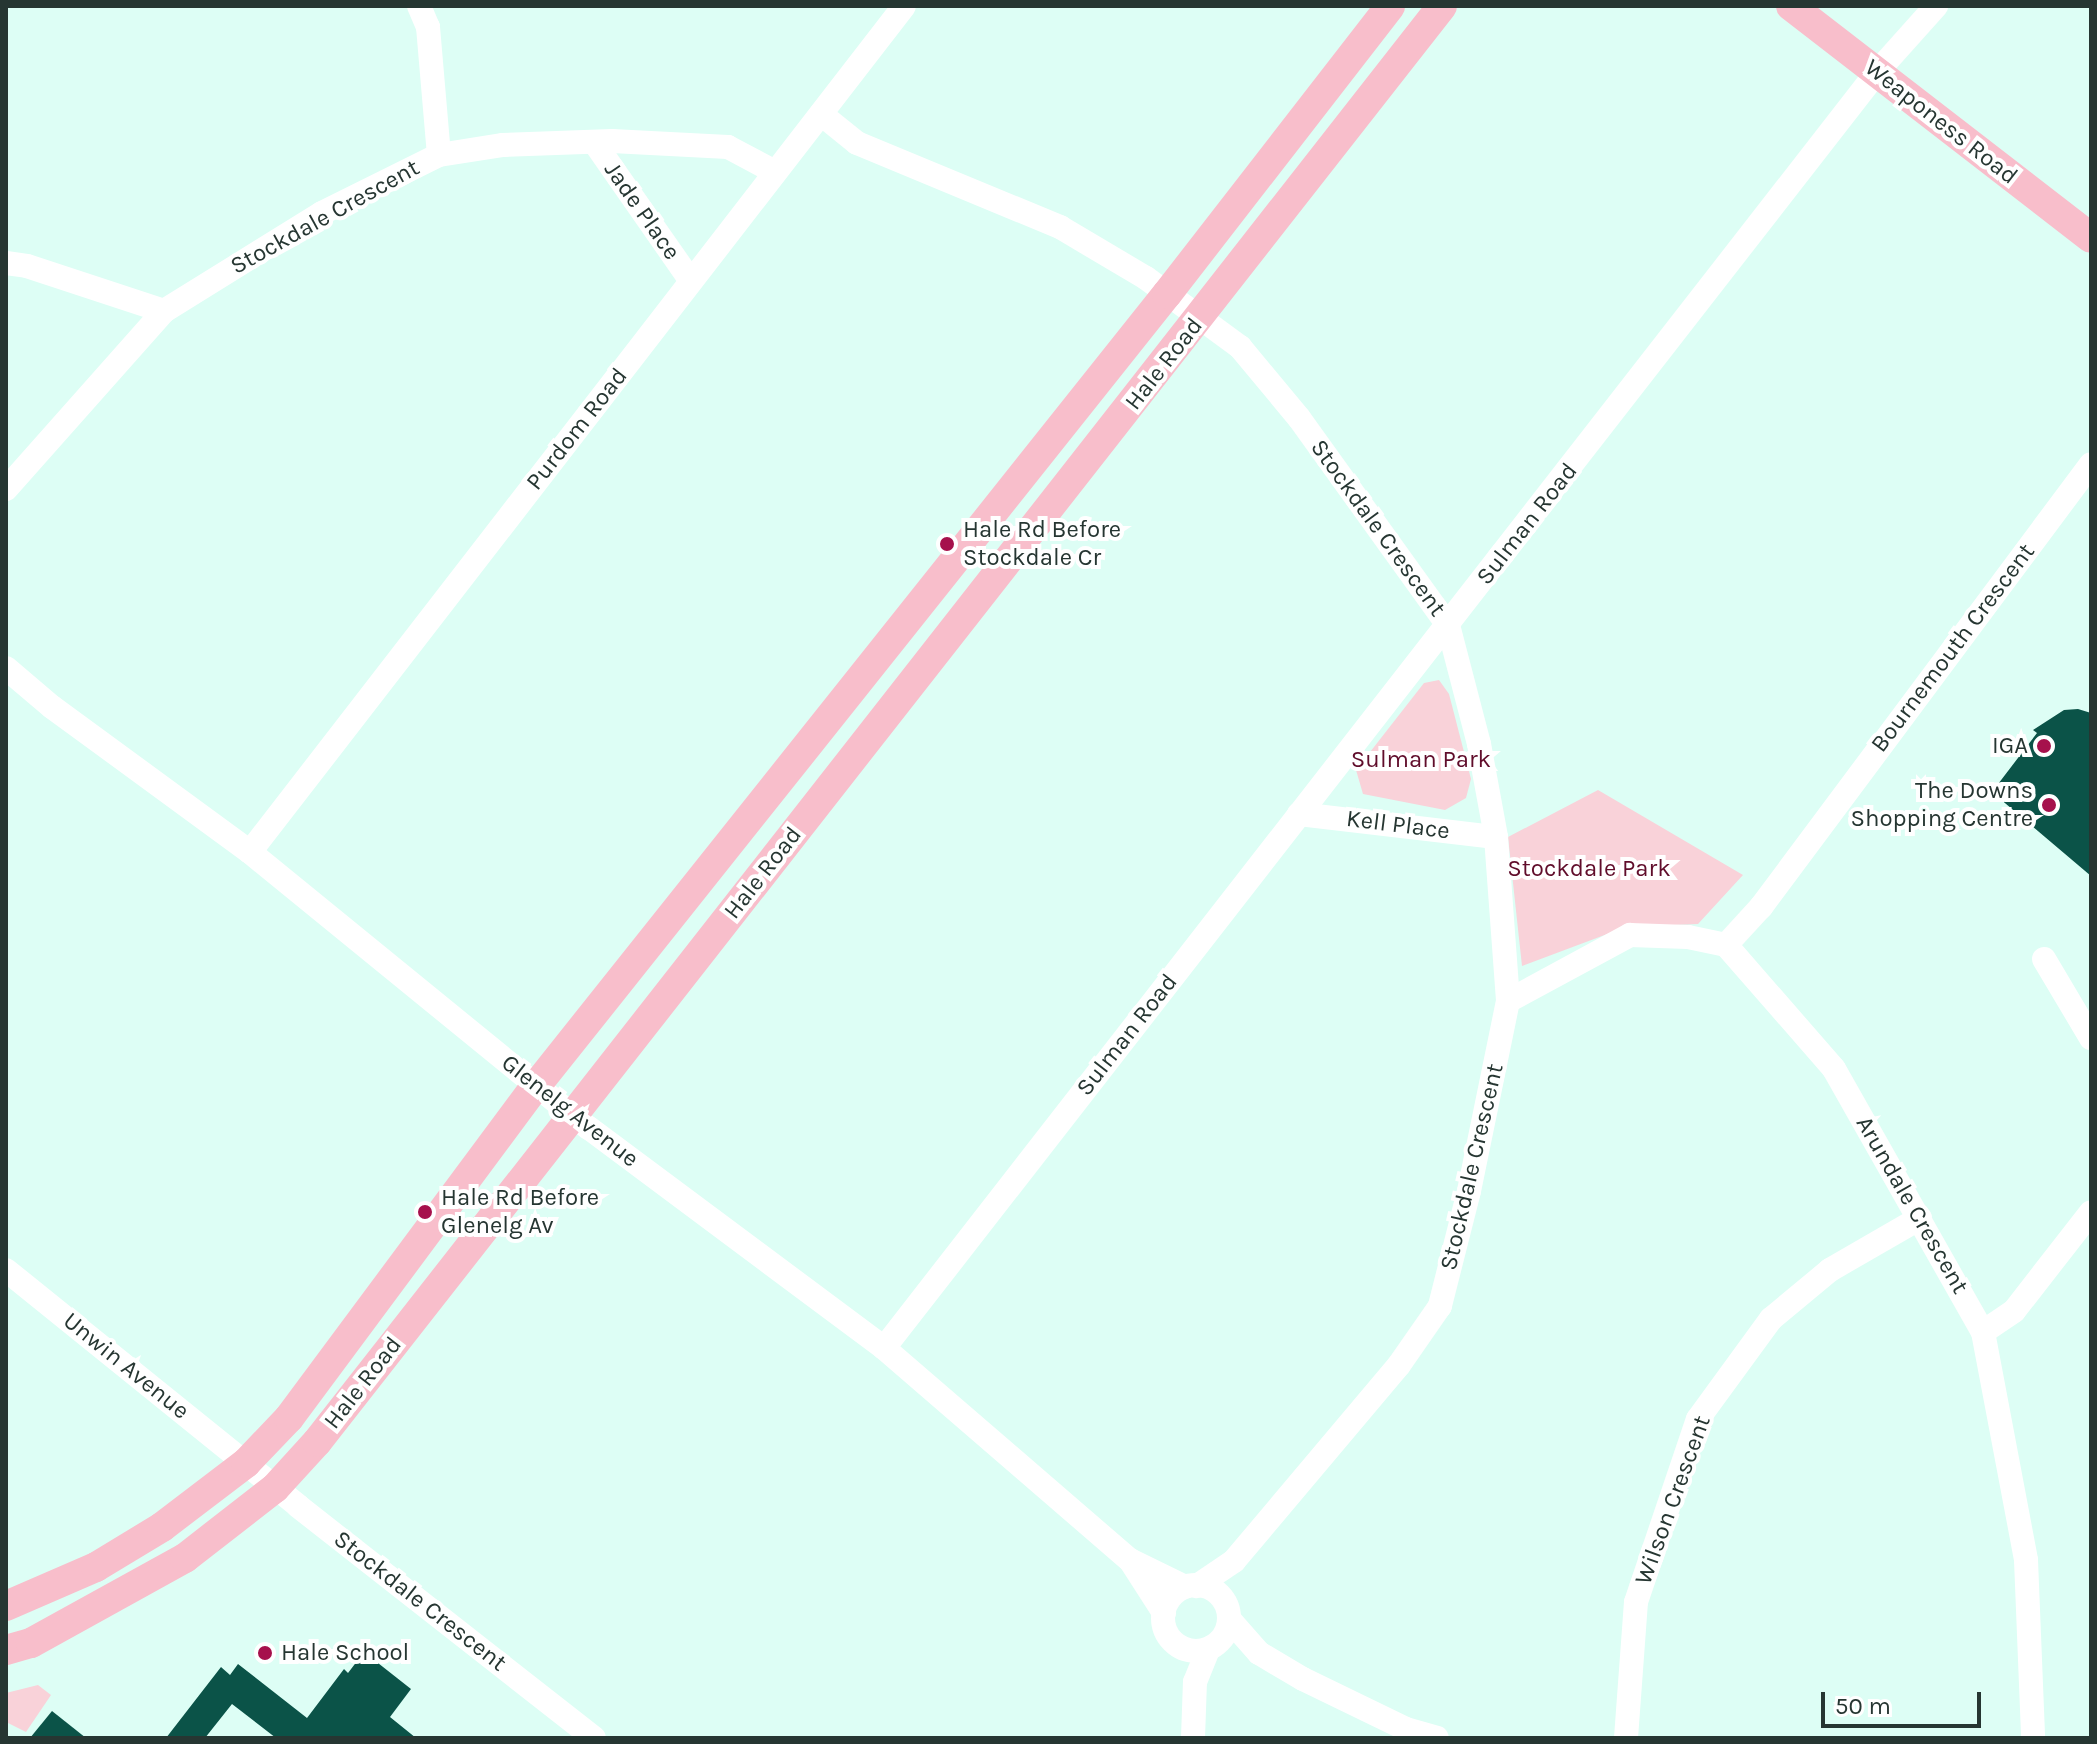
<!DOCTYPE html>
<html>
<head>
<meta charset="utf-8">
<style>
  body { margin:0 }
  #map { position:relative; width:2097px; height:1744px; overflow:hidden; background:#ddfef5; font-family:Karla,sans-serif }
  div>[style] { position:absolute }
  .green>* { inset:0; background:#f9d2d9 }
  .building>* { inset:0; background:#0b5348 }
  .minor>* { height:24px; margin:-12px; padding:0 12px; transform-origin:12px; border-radius:12px; background:#fff }
  .minor>.ring { margin:-12px; padding:0; box-sizing:content-box; background:none; border:24px solid #fff; border-radius:50% }
  .major>* { height:30px; margin:-15px; padding:0 15px; transform-origin:15px; border-radius:15px; background:#f8becb }
  .dots>* { width:22px; height:22px; translate:-50% -50%; box-sizing:border-box; border:4px solid #fff; border-radius:50% }
  span { translate:-50% -50%; white-space:nowrap; text-align:center; line-height:1.15; -webkit-text-stroke:8px #fff; paint-order:stroke }
  .street-label { font-size:24px; color:#263632 }
  .poi-label { font-size:24px; color:#263632 }
  .left { translate:0 -50%; text-align:left }
  .right { translate:-100% -50%; text-align:right }
  .park-label { font-size:24px; color:#600d2b }
  .frame { position:absolute; inset:0; border:8px solid #263632; pointer-events:none }
  .scale { position:absolute; left:1821px; top:1692px; width:160px; height:36px; box-sizing:border-box; border:4px solid #263632; border-top:0; padding-left:10px; font-size:24px; line-height:28px; white-space:nowrap; color:#263632; -webkit-text-stroke:6px #fff; paint-order:stroke }
</style>
</head>
<body>
<div id="map">
  <div class="green">
    <div style="clip-path:polygon(1439px 680px,1449px 694px,1471px 779px,1466px 798px,1445px 810px,1363px 794px,1356px 770px,1424px 683px)"></div>
    <div style="clip-path:polygon(1598px 790px,1743px 875px,1698px 924px,1626px 927px,1522px 966px,1508px 837px)"></div>
    <div style="clip-path:polygon(38px 1685px,51px 1695px,26px 1732px,6px 1722px,6px 1693px)"></div>
  </div>
  <div class="building">
    <div style="clip-path:polygon(2078px 709px,2091px 713px,2091px 876px,1992px 792px,2037px 733px,2033px 730px,2064px 710px)"></div>
    <div style="clip-path:polygon(364px 1652px,411px 1689px,390px 1717px,416px 1738px,276px 1738px,232px 1704px,205px 1738px,166px 1738px,221px 1667px,230px 1675px,238px 1664px,307px 1718px,344px 1669px,348px 1673px)"></div>
    <div style="clip-path:polygon(52px 1711px,86px 1738px,30px 1738px)"></div>
  </div>
  <div class="minor">
    <div style="left:419px;top:6px;width:23px;rotate:67deg"></div>
    <div style="left:428px;top:27px;width:128px;rotate:85.1deg"></div>
    <div style="left:821px;top:114px;width:46px;rotate:38.9deg"></div>
    <div style="left:857px;top:143px;width:220px;rotate:22.5deg"></div>
    <div style="left:1060px;top:227px;width:100px;rotate:30.7deg"></div>
    <div style="left:1146px;top:278px;width:117px;rotate:36.3deg"></div>
    <div style="left:1240px;top:347px;width:92px;rotate:50.3deg"></div>
    <div style="left:1299px;top:418px;width:255px;rotate:54.3deg"></div>
    <div style="left:1448px;top:625px;width:123px;rotate:75.4deg"></div>
    <div style="left:1479px;top:744px;width:95px;rotate:79.6deg"></div>
    <div style="left:1496px;top:837px;width:164px;rotate:85.8deg"></div>
    <div style="left:1508px;top:1001px;width:194px;rotate:101.6deg"></div>
    <div style="left:1469px;top:1191px;width:119px;rotate:104.2deg"></div>
    <div style="left:1440px;top:1306px;width:72px;rotate:124.8deg"></div>
    <div style="left:1399px;top:1365px;width:256px;rotate:130.1deg"></div>
    <div style="left:1234px;top:1561px;width:45px;rotate:146deg"></div>
    <div style="left:594px;top:142px;width:169px;rotate:55.1deg"></div>
    <div style="left:6px;top:263px;width:21px;rotate:8deg"></div>
    <div style="left:27px;top:266px;width:144px;rotate:18.2deg"></div>
    <div style="left:6px;top:489px;width:238px;rotate:-48.4deg"></div>
    <div style="left:164px;top:311px;width:186px;rotate:-31.8deg"></div>
    <div style="left:322px;top:213px;width:131px;rotate:-26.4deg"></div>
    <div style="left:439px;top:155px;width:65px;rotate:-8.9deg"></div>
    <div style="left:503px;top:145px;width:109px;rotate:-2.1deg"></div>
    <div style="left:612px;top:141px;width:116px;rotate:3deg"></div>
    <div style="left:728px;top:147px;width:53px;rotate:28deg"></div>
    <div style="left:6px;top:668px;width:60px;rotate:40.3deg"></div>
    <div style="left:52px;top:707px;width:245px;rotate:36.2deg"></div>
    <div style="left:250px;top:852px;width:437px;rotate:39.2deg"></div>
    <div style="left:589px;top:1128px;width:368px;rotate:36.7deg"></div>
    <div style="left:884px;top:1348px;width:325px;rotate:40.8deg"></div>
    <div style="left:1130px;top:1560px;width:61px;rotate:26.1deg"></div>
    <div style="left:1299px;top:814px;width:198px;rotate:6.7deg"></div>
    <div style="left:250px;top:852px;width:1069px;rotate:-52.29deg"></div>
    <div style="left:1726px;top:945px;width:52px;rotate:-47.4deg"></div>
    <div style="left:1761px;top:907px;width:552px;rotate:-53.32deg"></div>
    <div style="left:2044px;top:959px;width:92px;rotate:59.3deg"></div>
    <div style="left:1508px;top:1001px;width:139px;rotate:-28.4deg"></div>
    <div style="left:1630px;top:935px;width:58px;rotate:2deg"></div>
    <div style="left:1688px;top:937px;width:39px;rotate:12deg"></div>
    <div style="left:1726px;top:945px;width:164px;rotate:48.9deg"></div>
    <div style="left:1834px;top:1069px;width:302px;rotate:60.5deg"></div>
    <div style="left:1983px;top:1332px;width:232px;rotate:79.3deg"></div>
    <div style="left:2026px;top:1560px;width:178px;rotate:87.7deg"></div>
    <div style="left:6px;top:1270px;width:375px;rotate:38.9deg"></div>
    <div style="left:298px;top:1506px;width:376px;rotate:38.1deg"></div>
    <div style="left:1983px;top:1332px;width:37px;rotate:-34deg"></div>
    <div style="left:2014px;top:1311px;width:125px;rotate:-52.1deg"></div>
    <div style="left:884px;top:1348px;width:1617px;rotate:-52.11deg"></div>
    <div style="left:1877px;top:72px;width:89px;rotate:-48.2deg"></div>
    <div style="left:1130px;top:1560px;width:63px;rotate:57.3deg"></div>
    <div class="ring" style="left:1163px;top:1585px;width:42px;height:42px"></div>
    <div style="left:1229px;top:1619px;width:45px;rotate:48.6deg"></div>
    <div style="left:1259px;top:1653px;width:51px;rotate:30.6deg"></div>
    <div style="left:1303px;top:1679px;width:114px;rotate:25.9deg"></div>
    <div style="left:1406px;top:1729px;width:32px;rotate:16deg"></div>
    <div style="left:1193px;top:1738px;width:56px;rotate:-88deg"></div>
    <div style="left:1195px;top:1682px;width:35px;rotate:-68deg"></div>
    <div style="left:1626px;top:1738px;width:136px;rotate:-85.8deg"></div>
    <div style="left:1636px;top:1602px;width:193px;rotate:-71.3deg"></div>
    <div style="left:1698px;top:1419px;width:124px;rotate:-53.9deg"></div>
    <div style="left:1771px;top:1319px;width:77px;rotate:-39.7deg"></div>
    <div style="left:1830px;top:1270px;width:104px;rotate:-30deg"></div>
  </div>
  <div class="major">
    <div style="left:1791px;top:6px;width:379px;rotate:37.7deg"></div>
    <div style="left:6px;top:1606px;width:98px;rotate:-23.4deg"></div>
    <div style="left:96px;top:1567px;width:77px;rotate:-31.2deg"></div>
    <div style="left:162px;top:1527px;width:106px;rotate:-37.3deg"></div>
    <div style="left:246px;top:1463px;width:62px;rotate:-46.3deg"></div>
    <div style="left:289px;top:1418px;width:414px;rotate:-53.4deg"></div>
    <div style="left:536px;top:1086px;width:1013px;rotate:-51.46deg"></div>
    <div style="left:1167px;top:294px;width:364px;rotate:-52.2deg"></div>
    <div style="left:6px;top:1650px;width:26px;rotate:-16deg"></div>
    <div style="left:31px;top:1643px;width:176px;rotate:-28.9deg"></div>
    <div style="left:185px;top:1558px;width:114px;rotate:-37.9deg"></div>
    <div style="left:275px;top:1488px;width:62px;rotate:-47.6deg"></div>
    <div style="left:317px;top:1442px;width:1824px;rotate:-51.92deg"></div>
  </div>
  <div class="dots">
    <div style="left:947px;top:544px;background:#a6114c"></div>
    <div style="left:2044px;top:746px;background:#a6114c"></div>
    <div style="left:2049px;top:805px;background:#a6114c"></div>
    <div style="left:425px;top:1212px;background:#a6114c"></div>
    <div style="left:265px;top:1653px;background:#a6114c"></div>
  </div>
  <div class="street-label">
    <span style="left:1941px;top:122px;rotate:38deg">Weaponess Road</span>
    <span style="left:642px;top:211px;rotate:55deg">Jade Place</span>
    <span style="left:325px;top:217px;rotate:-29deg">Stockdale Crescent</span>
    <span style="left:1164px;top:364px;rotate:-52deg">Hale Road</span>
    <span style="left:577px;top:429px;rotate:-52deg">Purdom Road</span>
    <span style="left:1527px;top:524px;rotate:-52deg">Sulman Road</span>
    <span style="left:1378px;top:528px;rotate:54deg">Stockdale Crescent</span>
    <span style="left:1953px;top:648px;rotate:-53deg">Bournemouth Crescent</span>
    <span style="left:1398px;top:825px;rotate:7deg">Kell Place</span>
    <span style="left:763px;top:873px;rotate:-52deg">Hale Road</span>
    <span style="left:1127px;top:1035px;rotate:-52deg">Sulman Road</span>
    <span style="left:570px;top:1111px;rotate:38deg">Glenelg Avenue</span>
    <span style="left:1472px;top:1167px;rotate:-77deg">Stockdale Crescent</span>
    <span style="left:1912px;top:1205px;rotate:60deg">Arundale Crescent</span>
    <span style="left:126px;top:1366px;rotate:39deg">Unwin Avenue</span>
    <span style="left:363px;top:1383px;rotate:-52deg">Hale Road</span>
    <span style="left:1673px;top:1500px;rotate:-70deg">Wilson Crescent</span>
    <span style="left:420px;top:1601px;rotate:38deg">Stockdale Crescent</span>
  </div>
  <div class="poi-label">
    <span class="left" style="left:963px;top:544px">Hale Rd Before<br>Stockdale Cr</span>
    <span class="right" style="left:2028px;top:746px">IGA</span>
    <span class="right" style="left:2033px;top:805px">The Downs<br>Shopping Centre</span>
    <span class="left" style="left:441px;top:1212px">Hale Rd Before<br>Glenelg Av</span>
    <span class="left" style="left:281px;top:1653px">Hale School</span>
  </div>
  <div class="park-label">
    <span style="left:1421px;top:760px">Sulman Park</span>
    <span style="left:1589px;top:869px">Stockdale Park</span>
  </div>
  <div class="frame"></div>
  <div class="scale">50 m</div>
</div>
</body>
</html>
